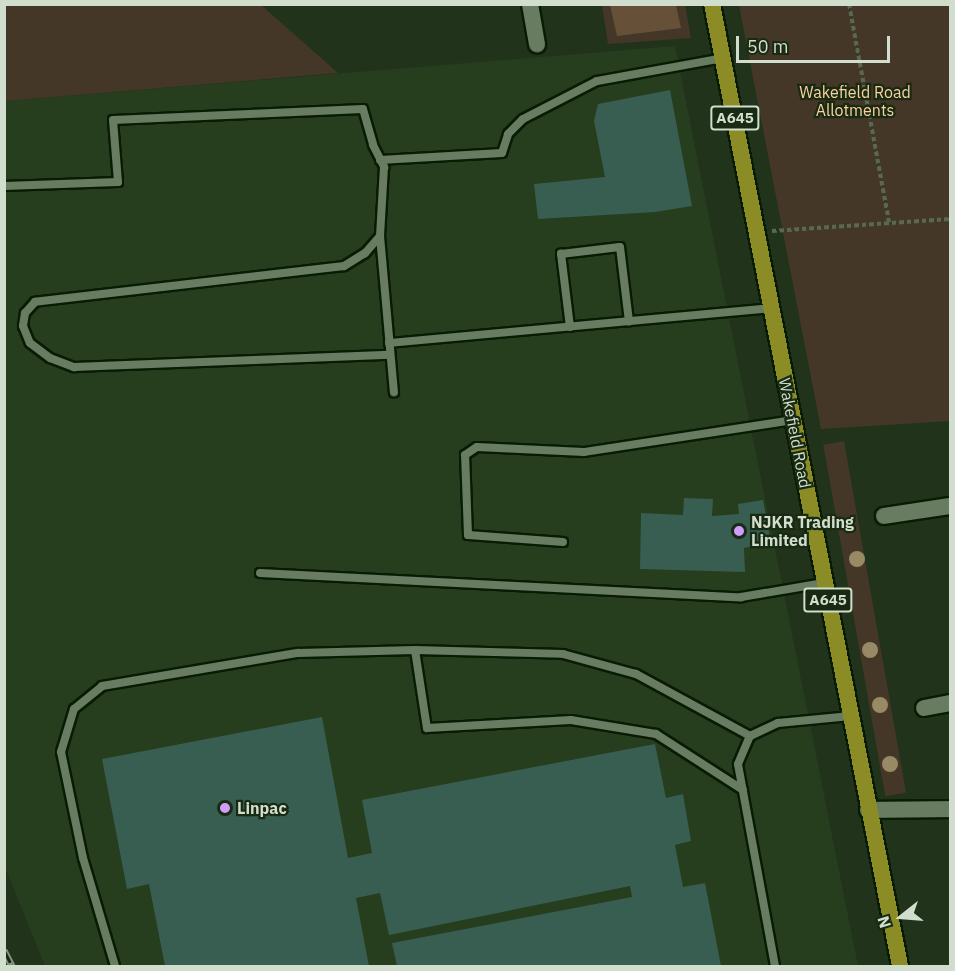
<!DOCTYPE html>
<html>
<head>
<meta charset="utf-8">
<style>
  body { margin:0 }
  #map { position:relative; width:955px; height:971px; overflow:hidden; background:#21341b; font-family:"IBM Plex Sans",sans-serif }
  div>[style] { position:absolute }
  .built>* { inset:0; background:#263d1e }
  .green>* { inset:0; background:#443728; transform-origin:0 0 }
  .forest>* { inset:0; background:#665037 }
  .building>* { inset:0; background:#385e52 }
  .path>* { height:4px; margin-top:-2px; transform-origin:0; background:repeating-linear-gradient(90deg,#586953 0 4.5px,transparent 0 7.5px) }
  .roads { filter:drop-shadow(2px 0 #0a1b04) drop-shadow(-2px 0 #0a1b04) drop-shadow(0 2px #0a1b04) drop-shadow(0 -2px #0a1b04) }
  .service>* { height:8px; margin:-4px; padding:0 4px; transform-origin:4px; border-radius:4px; background:#677c60 }
  .minor>* { height:16px; margin:-8px; padding:0 8px; transform-origin:8px; border-radius:8px; background:#677c60 }
  .primary>* { height:16px; margin:-8px; padding:0 8px; transform-origin:8px; border-radius:8px; background:#8b8c26 }
  .rail>* { height:7px; margin-top:-3.5px; transform-origin:0; background:repeating-linear-gradient(90deg,#182a11 0 14px,#869581 0 28px); box-sizing:border-box; border-block:2px solid #869581 }
  .trees>* { width:16px; height:16px; margin:-8px; border-radius:50%; background:#988a64 }
  .dots>* { width:16px; height:16px; translate:-50% -50%; box-sizing:border-box; border:3px solid #182a11; border-radius:50% }
  span { translate:-50% -50%; white-space:nowrap; text-align:center; line-height:1.15; -webkit-text-stroke:4.5px #182a11; paint-order:stroke }
  .shield-label span { padding:2px 4px; background:#182a11; border:2px solid; border-radius:4px; -webkit-text-stroke-width:0 }
  .shield-label { font-size:15px; color:#d1ddcd; font-weight:700 }
  .park-label { font-size:16px; color:#fad0a0 }
  .street-label { font-size:16px; color:#d1ddcd }
  .poi-label { font-size:16px; color:#d1ddcd; font-weight:700 }
  .left { translate:0 -50%; text-align:left }
  .frame { position:absolute; inset:0; border:6px solid #d1ddcd; pointer-events:none }
  .north { position:absolute; left:871px; top:887px; width:60px; height:60px; -webkit-text-stroke:4px #182a11; paint-order:stroke; rotate:253deg; font-size:16px; font-weight:700; line-height:24px; text-align:center; color:#d1ddcd }
  .north::after { content:''; display:block; margin:auto; width:21px; height:27px; background:#d1ddcd; clip-path:polygon(50% 0,100% 100%,50% 72%,0 100%) }
  .scale { position:absolute; left:736px; top:36px; width:154px; height:27px; box-sizing:border-box; border:3px solid #d1ddcd; border-top:0; padding-left:8px; font-size:18px; line-height:21px; white-space:nowrap; color:#d1ddcd; -webkit-text-stroke:4px #182a11; paint-order:stroke }
</style>
</head>
<body>
<div id="map">
  <div class="built">
    <div style="clip-path:polygon(675px 46px,858px 966px,45px 966px,5px 867px,5px 101px)"></div>
  </div>
  <div class="green">
    <div style="clip-path:polygon(5px 4px,261px 5px,338px 73px,5px 101px)"></div>
    <div style="clip-path:polygon(602px 5px,685px 5px,691px 38px,608px 44px)"></div>
    <div style="clip-path:polygon(739px 5px,950px 5px,950px 421px,821px 429px)"></div>
    <div style="left:844px;top:441px;width:357px;height:21px;rotate:80deg"></div>
  </div>
  <div class="forest">
    <div style="clip-path:polygon(610px 5px,676px 5px,681px 28px,617px 36px)"></div>
  </div>
  <div class="building">
    <div style="clip-path:polygon(670px 90px,692px 206px,655px 212px,538px 219px,534px 184px,605px 177px,594px 121px,598px 104px)"></div>
    <div style="clip-path:polygon(684px 498px,713px 499px,712px 516px,739px 514px,738px 504px,763px 500px,771px 543px,744px 548px,745px 572px,640px 569px,641px 513px,683px 515px)"></div>
    <div style="clip-path:polygon(322px 717px,348px 858px,372px 853px,362px 800px,655px 744px,666px 798px,683px 794px,691px 841px,675px 845px,683px 887px,705px 883px,721px 966px,397px 966px,392px 943px,632px 897px,630px 886px,389px 935px,380px 893px,356px 898px,369px 966px,165px 966px,149px 884px,127px 889px,102px 759px)"></div>
  </div>
  <div class="path">
    <div style="left:849px;top:4px;width:223px;rotate:79.6deg"></div>
    <div style="left:772px;top:231px;width:178px;rotate:-3.9deg"></div>
  </div>
  <div class="roads">
    <div class="service">
      <div style="left:380px;top:160px;width:122px;rotate:-3.3deg"></div>
      <div style="left:502px;top:153px;width:20px;rotate:-72deg"></div>
      <div style="left:508px;top:134px;width:21px;rotate:-45deg"></div>
      <div style="left:523px;top:119px;width:83px;rotate:-27.2deg"></div>
      <div style="left:597px;top:81px;width:128px;rotate:-10.3deg"></div>
      <div style="left:4px;top:186px;width:114px;rotate:-2deg"></div>
      <div style="left:118px;top:182px;width:62px;rotate:-94.6deg"></div>
      <div style="left:113px;top:120px;width:250px;rotate:-2.5deg"></div>
      <div style="left:363px;top:109px;width:37px;rotate:74deg"></div>
      <div style="left:373px;top:145px;width:25px;rotate:63deg"></div>
      <div style="left:384px;top:167px;width:69px;rotate:93.3deg"></div>
      <div style="left:380px;top:236px;width:23px;rotate:131deg"></div>
      <div style="left:365px;top:253px;width:25px;rotate:148deg"></div>
      <div style="left:344px;top:266px;width:311px;rotate:173.4deg"></div>
      <div style="left:35px;top:302px;width:15px;rotate:132deg"></div>
      <div style="left:25px;top:313px;width:13px;rotate:99deg"></div>
      <div style="left:23px;top:326px;width:18px;rotate:68deg"></div>
      <div style="left:30px;top:343px;width:25px;rotate:37deg"></div>
      <div style="left:50px;top:358px;width:26px;rotate:21deg"></div>
      <div style="left:74px;top:367px;width:316px;rotate:-2.2deg"></div>
      <div style="left:380px;top:236px;width:157px;rotate:84.9deg"></div>
      <div style="left:570px;top:327px;width:74px;rotate:-97deg"></div>
      <div style="left:561px;top:254px;width:59px;rotate:-6.8deg"></div>
      <div style="left:620px;top:247px;width:75px;rotate:83.1deg"></div>
      <div style="left:389px;top:343px;width:384px;rotate:-5.2deg"></div>
      <div style="left:563px;top:542px;width:95px;rotate:-175.8deg"></div>
      <div style="left:468px;top:535px;width:80px;rotate:-92.1deg"></div>
      <div style="left:465px;top:455px;width:14px;rotate:-34deg"></div>
      <div style="left:477px;top:447px;width:107px;rotate:2.7deg"></div>
      <div style="left:584px;top:452px;width:211px;rotate:-8.7deg"></div>
      <div style="left:260px;top:573px;width:482px;rotate:2.9deg"></div>
      <div style="left:741px;top:597px;width:84px;rotate:-9.6deg"></div>
      <div style="left:415px;top:650px;width:148px;rotate:1.5deg"></div>
      <div style="left:563px;top:654px;width:76px;rotate:15.3deg"></div>
      <div style="left:636px;top:674px;width:130px;rotate:28.5deg"></div>
      <div style="left:115px;top:966px;width:113px;rotate:-106.5deg"></div>
      <div style="left:83px;top:858px;width:108px;rotate:-101.7deg"></div>
      <div style="left:61px;top:752px;width:45px;rotate:-73.2deg"></div>
      <div style="left:74px;top:709px;width:36px;rotate:-39deg"></div>
      <div style="left:102px;top:686px;width:199px;rotate:-9.6deg"></div>
      <div style="left:298px;top:653px;width:117px;rotate:-1.5deg"></div>
      <div style="left:415px;top:650px;width:79px;rotate:81.3deg"></div>
      <div style="left:427px;top:728px;width:144px;rotate:-3.2deg"></div>
      <div style="left:571px;top:720px;width:86px;rotate:9.4deg"></div>
      <div style="left:656px;top:734px;width:103px;rotate:32.8deg"></div>
      <div style="left:775px;top:966px;width:205px;rotate:-100.4deg"></div>
      <div style="left:738px;top:764px;width:30px;rotate:-67deg"></div>
      <div style="left:750px;top:736px;width:31px;rotate:-25deg"></div>
      <div style="left:778px;top:723px;width:73px;rotate:-5.5deg"></div>
    </div>
    <div class="minor">
      <div style="left:530px;top:4px;width:41px;rotate:80.1deg"></div>
      <div style="left:884px;top:516px;width:67px;rotate:-8.6deg"></div>
      <div style="left:924px;top:708px;width:26px;rotate:-11deg"></div>
      <div style="left:868px;top:810px;width:82px;rotate:-0.7deg"></div>
    </div>
    <div class="primary">
      <div style="left:712px;top:4px;width:980px;rotate:78.94deg"></div>
    </div>
  </div>
  <div class="rail">
    <div style="left:4px;top:950px;width:18px;rotate:63deg"></div>
  </div>
  <div class="trees">
    <div style="left:857px;top:559px"></div>
    <div style="left:870px;top:650px"></div>
    <div style="left:880px;top:705px"></div>
    <div style="left:890px;top:764px"></div>
  </div>
  <div class="dots">
    <div style="left:739px;top:531px;background:#d19dfd"></div>
    <div style="left:225px;top:808px;background:#d19dfd"></div>
  </div>
  <div class="shield-label">
    <span style="left:735px;top:118px">A645</span>
    <span style="left:828px;top:600px">A645</span>
  </div>
  <div class="park-label">
    <span style="left:855px;top:101px">Wakefield Road<br>Allotments</span>
  </div>
  <div class="street-label">
    <span style="left:795px;top:433px;rotate:79deg">Wakefield Road</span>
  </div>
  <div class="poi-label">
    <span class="left" style="left:751px;top:531px">NJKR Trading<br>Limited</span>
    <span class="left" style="left:237px;top:808px">Linpac</span>
  </div>
  <div class="frame"></div>
  <div class="north">N</div>
  <div class="scale">50 m</div>
</div>
</body>
</html>
